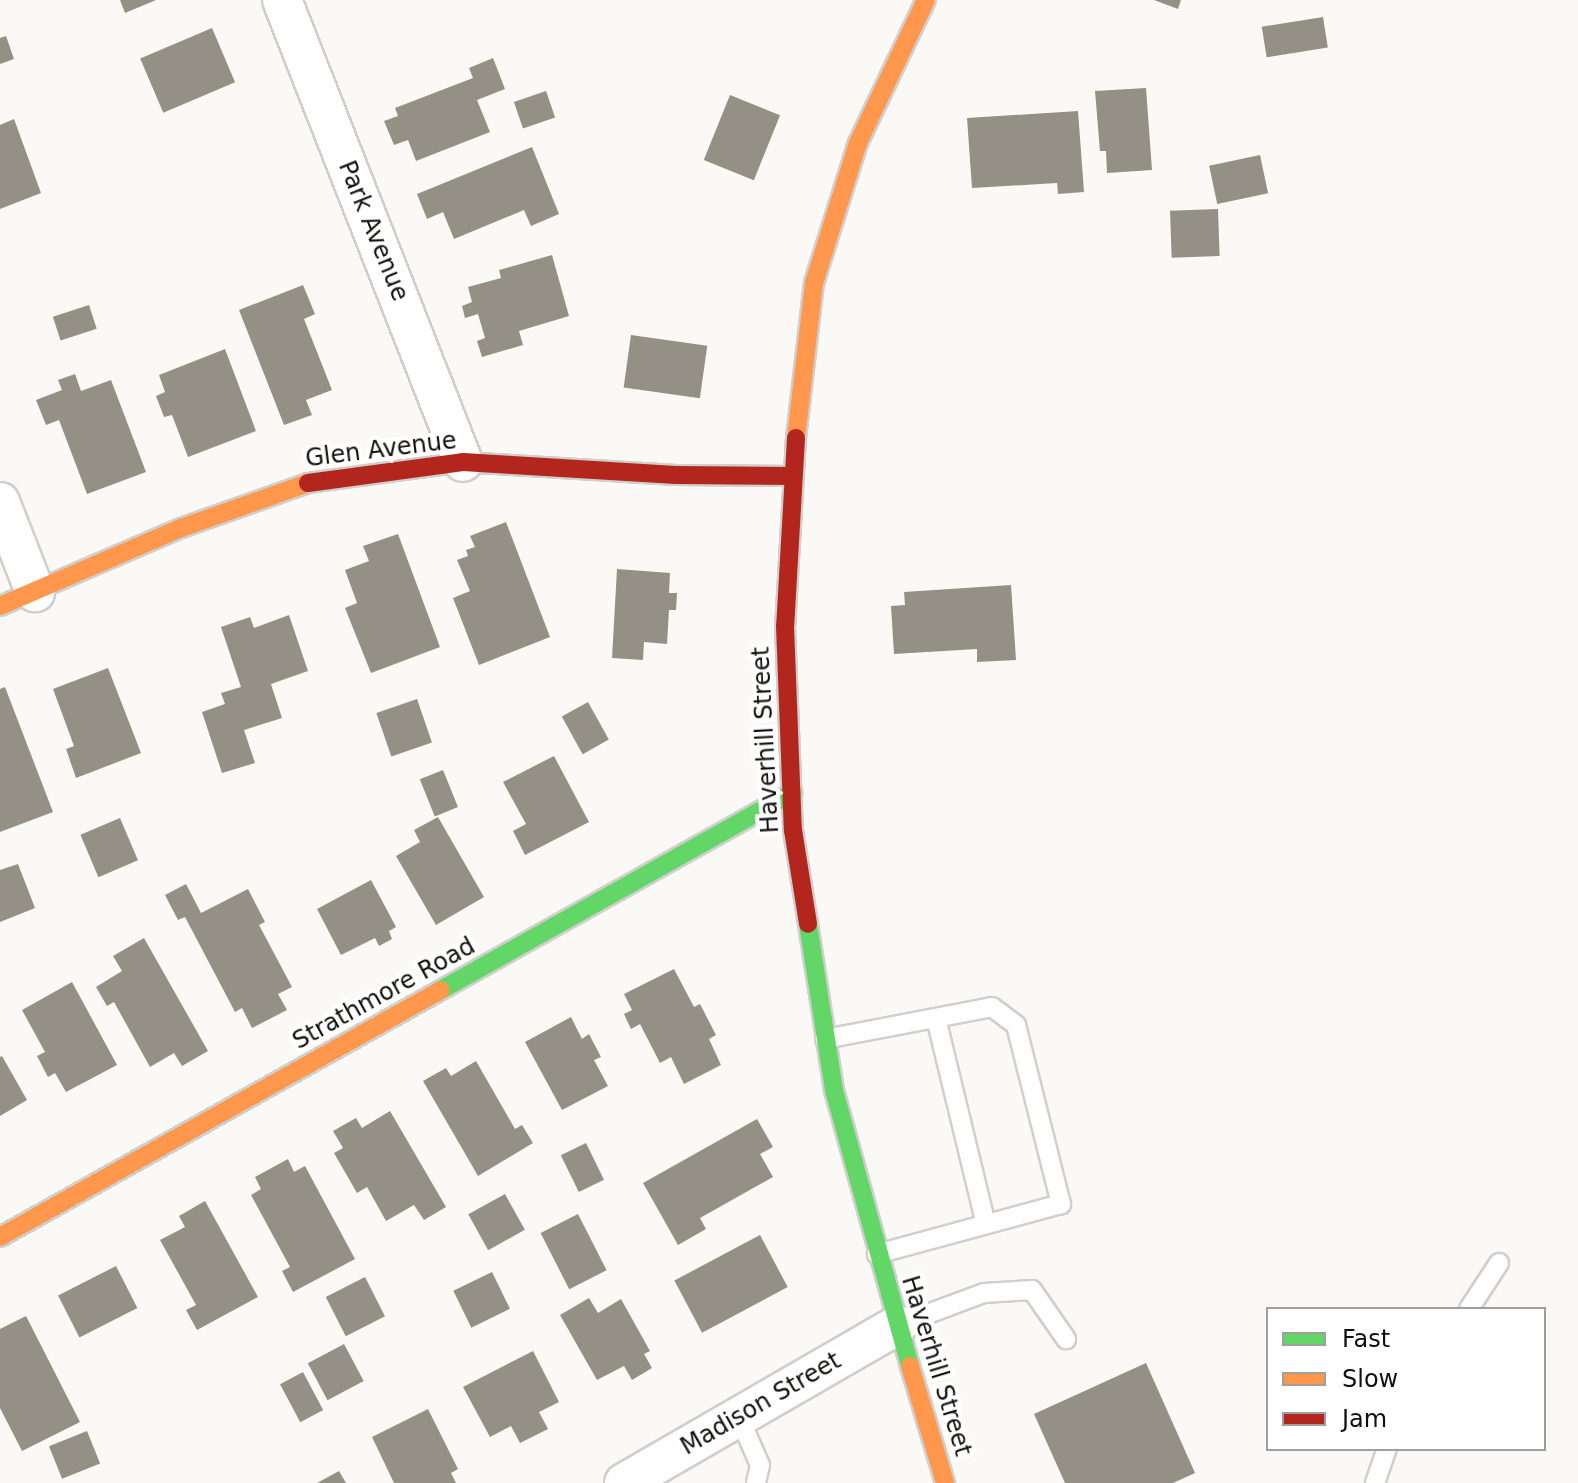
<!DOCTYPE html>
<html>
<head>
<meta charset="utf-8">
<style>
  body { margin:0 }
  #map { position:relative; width:1578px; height:1483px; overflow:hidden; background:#fbf9f5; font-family:"DejaVu Sans",sans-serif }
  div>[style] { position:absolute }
  .building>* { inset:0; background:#949086; transform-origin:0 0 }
  .roads { filter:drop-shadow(2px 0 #d1cfcc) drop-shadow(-2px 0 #d1cfcc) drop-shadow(0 2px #d1cfcc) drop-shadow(0 -2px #d1cfcc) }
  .lane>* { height:18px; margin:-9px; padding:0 9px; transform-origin:9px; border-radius:9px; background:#fefefe }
  .street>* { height:38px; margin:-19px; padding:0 19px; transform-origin:19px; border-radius:19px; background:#fefefe }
  .fast>* { height:18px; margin:-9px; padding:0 9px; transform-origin:9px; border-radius:9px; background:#63d668 }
  .slow>* { height:18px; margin:-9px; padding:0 9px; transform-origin:9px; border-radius:9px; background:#ff974d }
  .jam>* { height:18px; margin:-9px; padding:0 9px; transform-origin:9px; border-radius:9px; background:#b3261e }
  span { translate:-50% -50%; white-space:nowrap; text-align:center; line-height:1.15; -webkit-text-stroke:8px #fff; paint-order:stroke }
  .street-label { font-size:24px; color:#11100e }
  .legend { position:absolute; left:1266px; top:1307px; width:280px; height:144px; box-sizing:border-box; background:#fff; border:2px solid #a09f9f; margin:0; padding:10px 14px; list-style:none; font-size:24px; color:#11100e }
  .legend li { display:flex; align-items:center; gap:16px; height:40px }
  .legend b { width:40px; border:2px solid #a09f9f }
</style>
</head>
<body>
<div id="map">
  <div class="building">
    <div style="clip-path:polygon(120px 0,156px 0,125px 13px)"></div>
    <div style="clip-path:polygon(1154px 0,1181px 0,1178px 9px)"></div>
    <div style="left:1323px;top:17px;width:31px;height:62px;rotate:81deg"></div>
    <div style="left:212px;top:28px;width:59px;height:78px;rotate:67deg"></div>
    <div style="clip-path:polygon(6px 36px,14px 59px,0 64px,0 38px)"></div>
    <div style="clip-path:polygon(493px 58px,505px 89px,477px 100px,490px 132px,416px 161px,408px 140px,394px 145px,384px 121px,398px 116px,395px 108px,473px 78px,469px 68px)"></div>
    <div style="clip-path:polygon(1146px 88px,1152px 170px,1107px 173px,1106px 151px,1100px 151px,1095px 91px)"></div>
    <div style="left:546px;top:91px;width:28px;height:34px;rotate:71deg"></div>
    <div style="left:730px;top:95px;width:54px;height:70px;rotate:22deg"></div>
    <div style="clip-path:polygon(1078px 111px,1084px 192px,1058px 194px,1057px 183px,972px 188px,967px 118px)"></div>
    <div style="clip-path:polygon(14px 119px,41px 193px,0 209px,0 125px)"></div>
    <div style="clip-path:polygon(532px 147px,559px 214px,531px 226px,524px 210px,454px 239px,443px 212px,427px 219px,417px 194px)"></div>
    <div style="left:1260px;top:155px;width:39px;height:52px;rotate:78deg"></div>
    <div style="left:1218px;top:209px;width:47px;height:48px;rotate:88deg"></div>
    <div style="clip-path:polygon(552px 255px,569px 316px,519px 331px,523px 345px,482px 357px,477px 341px,485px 338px,478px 314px,465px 318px,462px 306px,472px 302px,468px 287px,501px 278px,499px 270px)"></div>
    <div style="clip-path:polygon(303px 285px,315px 314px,304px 319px,332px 390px,306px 400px,312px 415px,284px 425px,239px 310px)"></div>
    <div style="left:89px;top:305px;width:25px;height:38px;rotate:72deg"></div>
    <div style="left:631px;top:335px;width:77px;height:53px;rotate:8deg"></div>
    <div style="clip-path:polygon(225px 349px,256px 431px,188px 457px,172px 415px,164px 417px,156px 396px,165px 392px,159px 375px)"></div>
    <div style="clip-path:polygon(75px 374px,81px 391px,111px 380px,146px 472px,87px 494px,59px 420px,46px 425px,36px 400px,62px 390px,58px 380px)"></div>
    <div style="clip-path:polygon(506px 522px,550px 637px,479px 665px,453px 598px,470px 591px,457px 560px,468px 556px,466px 550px,475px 547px,470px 536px)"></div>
    <div style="clip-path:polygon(398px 534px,440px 647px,371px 673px,345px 608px,357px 603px,345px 570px,369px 561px,363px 546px)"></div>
    <div style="clip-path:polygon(617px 569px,670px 573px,669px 593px,677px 593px,676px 610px,669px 610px,667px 644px,644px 642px,643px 660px,612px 658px)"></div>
    <div style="clip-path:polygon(1011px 585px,1016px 660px,977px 662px,977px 649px,894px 654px,891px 606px,905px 605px,904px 592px)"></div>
    <div style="clip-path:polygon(289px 615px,308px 671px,271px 684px,282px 718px,244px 730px,255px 763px,222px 773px,202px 712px,225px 704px,221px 693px,241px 687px,221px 627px,250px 617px,254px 628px)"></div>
    <div style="clip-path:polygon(108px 668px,141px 753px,76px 778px,66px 749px,74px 746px,53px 689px)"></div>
    <div style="clip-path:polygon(5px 687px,53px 812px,0 832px,0 689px)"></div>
    <div style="left:417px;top:699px;width:46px;height:43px;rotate:71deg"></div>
    <div style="left:588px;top:702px;width:43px;height:30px;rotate:61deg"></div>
    <div style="clip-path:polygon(554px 756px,589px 822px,525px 855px,513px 831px,526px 824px,503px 782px)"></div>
    <div style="left:443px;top:770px;width:40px;height:25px;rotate:68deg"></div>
    <div style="clip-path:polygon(438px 817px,484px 897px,436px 925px,396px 856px,420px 842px,414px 830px)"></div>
    <div style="left:120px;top:818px;width:46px;height:43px;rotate:67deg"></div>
    <div style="clip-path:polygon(18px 864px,35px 908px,0 922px,0 870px)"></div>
    <div style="clip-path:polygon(371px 880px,396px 927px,389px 931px,392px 939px,379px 946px,375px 938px,341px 955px,317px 909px)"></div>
    <div style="clip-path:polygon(186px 884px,201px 913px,248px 889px,265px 922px,259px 925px,292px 987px,278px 994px,287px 1010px,252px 1028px,242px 1008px,235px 1012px,185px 917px,178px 920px,165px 895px)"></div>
    <div style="clip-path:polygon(144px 938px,208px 1051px,182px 1066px,174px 1053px,150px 1067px,114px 1002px,107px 1006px,96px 987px,122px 971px,113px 956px)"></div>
    <div style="clip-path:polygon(674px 969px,694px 1007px,700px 1004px,716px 1035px,709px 1039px,721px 1065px,684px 1084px,671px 1057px,660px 1063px,640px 1024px,631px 1029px,624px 1014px,632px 1010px,624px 994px)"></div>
    <div style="clip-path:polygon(72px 982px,117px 1065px,66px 1092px,55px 1073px,48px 1077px,37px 1056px,45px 1052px,22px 1010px)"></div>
    <div style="clip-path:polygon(571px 1017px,582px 1039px,589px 1034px,601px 1057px,594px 1060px,608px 1086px,562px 1110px,525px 1042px)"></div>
    <div style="clip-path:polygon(2px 1056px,27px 1100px,0 1116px,0 1057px)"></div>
    <div style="clip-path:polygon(476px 1061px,515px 1129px,522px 1125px,533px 1143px,478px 1176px,423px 1081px,446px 1068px,451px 1076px)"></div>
    <div style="clip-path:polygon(390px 1111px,446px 1207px,424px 1220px,414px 1205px,386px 1221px,367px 1187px,357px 1193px,334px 1153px,343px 1148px,333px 1131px,356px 1118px,362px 1128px)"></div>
    <div style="clip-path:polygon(757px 1119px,773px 1147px,760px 1154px,773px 1177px,700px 1218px,706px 1229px,678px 1245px,643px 1183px)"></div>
    <div style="left:586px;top:1143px;width:41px;height:28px;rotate:64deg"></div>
    <div style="clip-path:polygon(288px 1159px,294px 1172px,305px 1166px,355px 1259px,293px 1292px,282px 1271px,290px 1267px,251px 1195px,261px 1189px,255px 1177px)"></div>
    <div style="left:505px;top:1194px;width:41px;height:42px;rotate:61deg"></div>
    <div style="clip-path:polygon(205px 1201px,258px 1297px,197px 1330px,186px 1310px,196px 1305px,160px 1240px,185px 1227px,179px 1216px)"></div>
    <div style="left:578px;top:1214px;width:63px;height:42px;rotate:63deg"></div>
    <div style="left:760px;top:1235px;width:59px;height:97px;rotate:62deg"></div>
    <div style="left:116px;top:1266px;width:47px;height:65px;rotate:63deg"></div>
    <div style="left:492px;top:1272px;width:41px;height:43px;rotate:64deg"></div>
    <div style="left:365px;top:1277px;width:44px;height:44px;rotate:63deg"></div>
    <div style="clip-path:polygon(589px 1298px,598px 1313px,621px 1299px,650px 1351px,644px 1354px,652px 1368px,632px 1380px,624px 1366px,597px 1380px,560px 1315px)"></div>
    <div style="clip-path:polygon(26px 1316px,80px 1422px,22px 1451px,0 1408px,0 1329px)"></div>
    <div style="left:344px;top:1344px;width:42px;height:41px;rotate:62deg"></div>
    <div style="clip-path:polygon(533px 1351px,559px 1402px,539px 1412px,548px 1429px,520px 1443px,511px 1426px,490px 1437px,463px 1387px)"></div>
    <div style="clip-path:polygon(1146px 1363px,1195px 1473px,1173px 1483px,1065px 1483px,1034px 1414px)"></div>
    <div style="left:303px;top:1372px;width:43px;height:26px;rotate:62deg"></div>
    <div style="clip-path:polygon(428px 1409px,458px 1469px,451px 1473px,456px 1483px,394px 1483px,372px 1437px)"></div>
    <div style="left:87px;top:1431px;width:35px;height:41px;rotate:68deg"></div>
    <div style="clip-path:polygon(339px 1471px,346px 1483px,317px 1483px)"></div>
  </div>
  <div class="roads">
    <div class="lane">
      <div style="left:936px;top:1018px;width:212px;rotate:76.4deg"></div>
      <div style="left:825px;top:1039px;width:170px;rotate:-10.8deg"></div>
      <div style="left:992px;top:1007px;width:30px;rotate:37deg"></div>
      <div style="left:1016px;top:1025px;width:185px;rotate:75.9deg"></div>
      <div style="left:1061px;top:1204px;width:191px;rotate:164.8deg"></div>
      <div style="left:1469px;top:1309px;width:55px;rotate:-56.9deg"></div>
      <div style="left:898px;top:1325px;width:92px;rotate:-20.4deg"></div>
      <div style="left:984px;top:1293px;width:48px;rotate:-3.6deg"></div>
      <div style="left:1032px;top:1290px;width:60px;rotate:55.2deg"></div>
      <div style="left:739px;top:1417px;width:52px;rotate:66.4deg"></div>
      <div style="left:760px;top:1465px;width:18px;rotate:103deg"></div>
      <div style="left:1375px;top:1483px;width:36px;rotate:-71deg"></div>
    </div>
    <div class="street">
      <div style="left:282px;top:0;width:496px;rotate:68.6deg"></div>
      <div style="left:0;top:502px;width:97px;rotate:68.7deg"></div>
      <div style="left:624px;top:1483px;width:316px;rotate:-30deg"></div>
    </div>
    <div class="fast">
      <div style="left:808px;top:924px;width:168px;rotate:81.1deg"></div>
      <div style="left:834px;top:1090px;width:286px;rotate:74.6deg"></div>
      <div style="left:441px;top:990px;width:403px;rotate:-29.3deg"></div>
    </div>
    <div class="slow">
      <div style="left:796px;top:438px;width:156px;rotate:-83.4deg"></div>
      <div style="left:814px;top:283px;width:147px;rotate:-72.6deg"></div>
      <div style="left:858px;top:143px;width:158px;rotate:-64.6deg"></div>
      <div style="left:0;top:606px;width:197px;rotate:-23.3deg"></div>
      <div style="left:181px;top:528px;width:135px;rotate:-19.5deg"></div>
      <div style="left:0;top:1237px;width:505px;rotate:-29.25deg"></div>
      <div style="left:910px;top:1366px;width:122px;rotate:73.3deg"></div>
    </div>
    <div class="jam">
      <div style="left:796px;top:438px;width:188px;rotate:93.3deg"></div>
      <div style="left:785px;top:626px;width:204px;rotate:87.8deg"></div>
      <div style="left:793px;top:830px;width:95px;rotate:80.9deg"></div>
      <div style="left:308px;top:483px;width:156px;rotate:-7.7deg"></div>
      <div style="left:463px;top:462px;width:213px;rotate:3.5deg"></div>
      <div style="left:676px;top:475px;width:115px;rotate:0.5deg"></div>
    </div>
  </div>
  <div class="street-label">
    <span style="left:373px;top:231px;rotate:68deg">Park Avenue</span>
    <span style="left:381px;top:450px;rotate:-7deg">Glen Avenue</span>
    <span style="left:766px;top:740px;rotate:-93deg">Haverhill Street</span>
    <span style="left:384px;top:994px;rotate:-29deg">Strathmore Road</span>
    <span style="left:936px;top:1366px;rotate:73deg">Haverhill Street</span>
    <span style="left:761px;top:1404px;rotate:-30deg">Madison Street</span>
  </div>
  <ul class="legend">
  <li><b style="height:10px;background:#63d668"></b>Fast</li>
  <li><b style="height:10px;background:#ff974d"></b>Slow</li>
  <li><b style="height:10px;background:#b3261e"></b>Jam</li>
  </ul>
</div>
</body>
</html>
